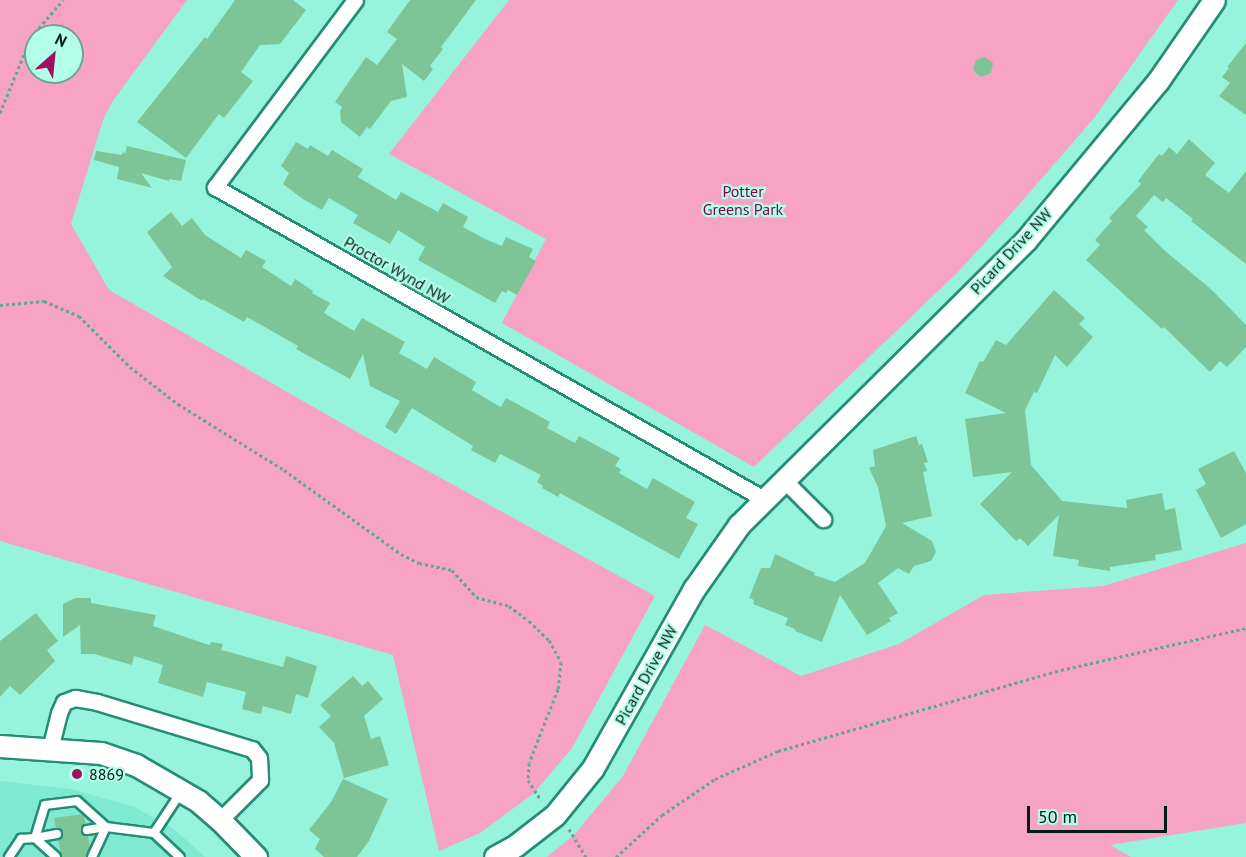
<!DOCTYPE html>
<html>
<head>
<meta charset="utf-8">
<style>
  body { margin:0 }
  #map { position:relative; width:1246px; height:857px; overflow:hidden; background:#95f4db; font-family:"PT Sans",sans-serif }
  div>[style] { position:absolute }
  .built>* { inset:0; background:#7feacf }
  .green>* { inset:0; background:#f7a3c3 }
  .building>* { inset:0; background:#7dc597 }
  .path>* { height:3px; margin-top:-1.5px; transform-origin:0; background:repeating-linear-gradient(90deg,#60a795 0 3px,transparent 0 6px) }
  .roads { filter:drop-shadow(2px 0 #258d77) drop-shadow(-2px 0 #258d77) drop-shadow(0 2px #258d77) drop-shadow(0 -2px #258d77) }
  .lane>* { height:8px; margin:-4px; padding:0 4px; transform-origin:4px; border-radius:4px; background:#fff }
  .street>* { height:15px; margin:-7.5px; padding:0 7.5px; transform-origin:7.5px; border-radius:7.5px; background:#fff }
  .secondary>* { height:21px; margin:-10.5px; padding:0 10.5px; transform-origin:10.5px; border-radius:10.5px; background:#fff }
  .dots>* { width:16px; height:16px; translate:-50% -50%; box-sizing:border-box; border:3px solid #b3fee9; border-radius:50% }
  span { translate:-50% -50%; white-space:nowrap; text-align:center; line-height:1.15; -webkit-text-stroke:4.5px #b3fee9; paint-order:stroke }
  .park-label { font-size:16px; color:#7c0848 }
  .street-label { font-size:16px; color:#001d16 }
  .poi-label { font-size:16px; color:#001d16 }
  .left { translate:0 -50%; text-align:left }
  .north { position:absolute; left:24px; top:24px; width:60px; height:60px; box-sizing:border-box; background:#b3fee9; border:2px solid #6ba495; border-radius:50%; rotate:27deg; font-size:16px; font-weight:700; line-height:24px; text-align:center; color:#001d16 }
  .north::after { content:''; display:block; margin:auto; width:21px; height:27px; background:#9e115e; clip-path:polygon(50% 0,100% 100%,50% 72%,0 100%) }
  .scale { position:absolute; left:1027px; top:806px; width:140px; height:27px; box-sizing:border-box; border:3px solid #001d16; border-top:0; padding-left:8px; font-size:18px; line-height:21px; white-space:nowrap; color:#001d16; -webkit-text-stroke:4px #b3fee9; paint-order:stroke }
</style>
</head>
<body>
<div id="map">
  <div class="built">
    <div style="clip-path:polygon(0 781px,70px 789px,132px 806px,173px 828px,205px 857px,0 857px)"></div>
  </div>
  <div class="green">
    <div style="clip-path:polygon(evenodd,0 0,187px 0,112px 102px,103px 120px,71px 224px,109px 290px,366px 437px,655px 596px,572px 748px,534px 793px,480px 833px,439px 851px,393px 655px,0 541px,0 0,36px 36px,72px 36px,72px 72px,36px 72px,36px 36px)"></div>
    <div style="clip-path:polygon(509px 0,1178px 0,1094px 118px,1024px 199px,959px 271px,754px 467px,502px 323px,546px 239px,389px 154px)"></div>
    <div style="clip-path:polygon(1246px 543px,1246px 823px,1110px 845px,1131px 857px,547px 857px,574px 835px,623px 776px,705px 625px,801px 676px,899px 644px,984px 595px,1103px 586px)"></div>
  </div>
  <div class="building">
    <div style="clip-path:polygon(235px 0,293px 0,306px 10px,280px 44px,260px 45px,241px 72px,253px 81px,224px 118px,219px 114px,186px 158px,137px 122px,205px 37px,207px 39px)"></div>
    <div style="clip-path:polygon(410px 0,476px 0,441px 47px,443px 49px,430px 66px,433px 69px,424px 81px,402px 64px,407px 97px,391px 101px,370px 129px,367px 127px,360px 137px,341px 122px,340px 111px,342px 107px,335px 102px,366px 57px,377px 65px,397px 39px,387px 32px)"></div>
    <div style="clip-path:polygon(1246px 43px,1246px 115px,1219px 96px,1230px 83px,1222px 77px,1229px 68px,1227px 67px)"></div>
    <div style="clip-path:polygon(985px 57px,993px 63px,991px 73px,981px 77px,973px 70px,976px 60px)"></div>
    <div style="clip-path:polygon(1189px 139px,1215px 163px,1205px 175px,1229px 193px,1246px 171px,1246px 264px,1191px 221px,1193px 219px,1166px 198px,1163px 202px,1154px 195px,1136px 216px,1148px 227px,1144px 230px,1164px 250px,1212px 290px,1246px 325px,1246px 347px,1227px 367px,1220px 361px,1210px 372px,1164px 327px,1162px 329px,1086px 260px,1100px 245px,1095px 240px,1112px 221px,1109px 218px,1141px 184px,1138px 181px,1159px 154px,1162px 156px,1169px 147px,1177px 154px)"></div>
    <div style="clip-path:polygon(296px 142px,308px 149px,310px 145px,328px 156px,332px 150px,363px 169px,358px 177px,396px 200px,401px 192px,438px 212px,443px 203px,468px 217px,463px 227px,485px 239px,502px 246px,506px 237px,533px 249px,529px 257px,536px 261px,517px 295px,508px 290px,506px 293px,502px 291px,495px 303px,418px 260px,425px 247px,398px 230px,390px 244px,353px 223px,358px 215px,329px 198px,322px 210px,303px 199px,283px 184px,289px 173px,281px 166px)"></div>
    <div style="clip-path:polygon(127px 146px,186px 160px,181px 181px,169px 179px,169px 181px,141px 173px,152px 188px,117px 179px,119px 167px,94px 160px,96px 151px,122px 155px,123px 151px,125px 154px)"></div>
    <div style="clip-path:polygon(171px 212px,182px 226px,192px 218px,205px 235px,241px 258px,246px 250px,266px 261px,262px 267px,291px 286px,295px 279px,313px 291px,312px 293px,330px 303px,324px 313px,354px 331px,362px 318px,405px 342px,399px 353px,427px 369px,434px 357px,476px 382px,472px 390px,492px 402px,501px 407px,506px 398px,550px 422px,547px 428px,575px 443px,579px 436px,620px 458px,615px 466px,621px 469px,619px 473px,647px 489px,653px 478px,695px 502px,686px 518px,698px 524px,679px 559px,560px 493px,558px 497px,542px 488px,543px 486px,537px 482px,541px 475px,500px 454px,495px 463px,471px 450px,473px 446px,412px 408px,396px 434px,385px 427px,400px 401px,370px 386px,363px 354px,350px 379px,296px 349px,298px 346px,263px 326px,247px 317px,244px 322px,203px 299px,202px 301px,163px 276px,172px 267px,147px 232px)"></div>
    <div style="clip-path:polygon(1054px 290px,1085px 318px,1079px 324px,1093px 337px,1067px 367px,1055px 355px,1037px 393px,1034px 392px,1025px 410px,1031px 465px,1062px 501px,1127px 508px,1126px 500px,1162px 493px,1165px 510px,1175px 508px,1182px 550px,1155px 555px,1156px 560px,1110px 567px,1110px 571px,1078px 566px,1079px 560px,1053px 556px,1059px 515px,1028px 546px,1020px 538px,1016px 541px,980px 504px,1012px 472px,973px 477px,965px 419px,1006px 413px,965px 393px,980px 361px,983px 362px,996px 340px,1006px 345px)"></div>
    <div style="clip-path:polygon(916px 436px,919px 445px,922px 444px,928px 462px,924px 463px,927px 471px,923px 472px,932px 516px,902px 523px,932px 541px,936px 552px,931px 561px,914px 566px,909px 574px,898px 568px,878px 583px,898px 613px,889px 618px,891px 621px,867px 635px,840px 595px,822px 642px,795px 631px,795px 629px,785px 625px,788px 618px,753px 604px,754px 600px,749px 598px,761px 568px,770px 568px,775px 554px,815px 573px,814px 575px,835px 582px,865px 563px,886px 526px,878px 487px,869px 468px,875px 466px,873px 450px)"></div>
    <div style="clip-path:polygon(1234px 451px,1246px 473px,1246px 524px,1221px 538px,1196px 490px,1206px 484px,1198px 469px)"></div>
    <div style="clip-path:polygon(75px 598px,91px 598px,91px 603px,156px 615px,153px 626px,209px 645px,212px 642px,223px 644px,221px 650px,229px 652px,283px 667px,286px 656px,317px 666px,308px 698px,296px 694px,291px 714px,263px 706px,261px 714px,242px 709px,246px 692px,207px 682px,203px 697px,158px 683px,163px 665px,134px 656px,132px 665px,94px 654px,81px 654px,80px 625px,63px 637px,63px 604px)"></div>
    <div style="clip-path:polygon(36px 613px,58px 641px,47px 650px,55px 661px,20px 695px,10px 686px,0 697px,0 641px)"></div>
    <div style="clip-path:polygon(353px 676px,362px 686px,368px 681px,383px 699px,364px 716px,371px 739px,380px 736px,389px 765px,344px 778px,334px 743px,319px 727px,331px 716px,320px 705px)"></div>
    <div style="clip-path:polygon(343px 779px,388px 799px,369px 841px,357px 857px,324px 857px,315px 849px,320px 839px,309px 830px,331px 802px)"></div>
    <div style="clip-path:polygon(83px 814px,86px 824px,81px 831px,88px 836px,90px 848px,86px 857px,62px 857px,58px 840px,63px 832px,56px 828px,54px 818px)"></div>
  </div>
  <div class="path">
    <div style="left:0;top:113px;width:82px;rotate:-67.8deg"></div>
    <div style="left:31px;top:37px;width:49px;rotate:-49.1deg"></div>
    <div style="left:0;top:305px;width:44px;rotate:-5.2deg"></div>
    <div style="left:44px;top:301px;width:38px;rotate:23deg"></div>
    <div style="left:79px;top:316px;width:72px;rotate:45deg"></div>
    <div style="left:130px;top:367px;width:61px;rotate:37.6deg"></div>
    <div style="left:178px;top:404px;width:125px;rotate:31.9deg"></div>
    <div style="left:284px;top:470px;width:144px;rotate:35.7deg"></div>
    <div style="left:401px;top:554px;width:20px;rotate:27deg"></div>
    <div style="left:419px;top:563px;width:34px;rotate:12deg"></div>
    <div style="left:452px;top:570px;width:36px;rotate:48deg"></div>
    <div style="left:476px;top:597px;width:34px;rotate:15deg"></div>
    <div style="left:509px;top:606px;width:25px;rotate:37deg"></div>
    <div style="left:529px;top:621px;width:28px;rotate:44deg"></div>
    <div style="left:549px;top:640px;width:25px;rotate:61deg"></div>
    <div style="left:561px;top:662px;width:27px;rotate:96deg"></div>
    <div style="left:558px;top:689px;width:79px;rotate:111.4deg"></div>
    <div style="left:529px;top:763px;width:17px;rotate:93deg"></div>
    <div style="left:528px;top:780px;width:24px;rotate:57deg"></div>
    <div style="left:569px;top:829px;width:33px;rotate:59deg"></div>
    <div style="left:616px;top:857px;width:62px;rotate:-42.4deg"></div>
    <div style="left:662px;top:815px;width:64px;rotate:-34.2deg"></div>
    <div style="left:715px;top:779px;width:69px;rotate:-24deg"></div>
    <div style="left:778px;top:751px;width:294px;rotate:-16deg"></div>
    <div style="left:1061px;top:670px;width:190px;rotate:-12.8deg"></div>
  </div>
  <div class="roads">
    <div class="lane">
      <div style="left:87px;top:830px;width:19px;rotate:-9deg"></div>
      <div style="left:154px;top:833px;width:35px;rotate:43deg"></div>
      <div style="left:57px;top:834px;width:22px;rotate:170deg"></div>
      <div style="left:35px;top:838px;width:34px;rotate:-73deg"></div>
      <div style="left:45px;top:805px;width:32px;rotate:-7deg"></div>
      <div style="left:77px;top:801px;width:39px;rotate:42deg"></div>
      <div style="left:9px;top:857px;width:22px;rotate:-56deg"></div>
      <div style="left:21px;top:839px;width:14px;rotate:-4deg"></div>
      <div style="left:35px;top:838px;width:28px;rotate:42deg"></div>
      <div style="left:92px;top:857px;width:33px;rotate:-65deg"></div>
      <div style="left:106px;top:827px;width:48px;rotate:7.1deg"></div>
      <div style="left:154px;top:833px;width:49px;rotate:-56.6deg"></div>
    </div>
    <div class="street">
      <div style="left:355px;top:0;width:234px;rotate:126.8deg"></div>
      <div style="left:215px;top:187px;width:631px;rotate:29.61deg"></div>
      <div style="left:783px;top:479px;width:57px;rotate:45deg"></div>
      <div style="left:50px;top:749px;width:37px;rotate:-76deg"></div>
      <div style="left:59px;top:713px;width:12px;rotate:-66deg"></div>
      <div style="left:64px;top:702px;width:12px;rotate:-20deg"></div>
      <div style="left:75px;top:698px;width:22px;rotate:10deg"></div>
      <div style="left:97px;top:702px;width:162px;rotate:16.9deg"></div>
      <div style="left:252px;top:749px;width:11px;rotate:52deg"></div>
      <div style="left:259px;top:758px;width:22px;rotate:87deg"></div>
      <div style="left:260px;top:780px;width:57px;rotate:135deg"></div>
    </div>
    <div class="secondary">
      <div style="left:0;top:746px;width:101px;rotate:4deg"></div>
      <div style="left:101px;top:753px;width:37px;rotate:19deg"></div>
      <div style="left:136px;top:765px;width:72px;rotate:30.1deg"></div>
      <div style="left:198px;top:801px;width:29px;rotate:41deg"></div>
      <div style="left:220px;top:820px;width:52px;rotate:45.8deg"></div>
      <div style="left:495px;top:857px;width:23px;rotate:-29deg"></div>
      <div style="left:515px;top:846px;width:51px;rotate:-37.8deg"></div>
      <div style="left:555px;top:815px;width:60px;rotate:-51deg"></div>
      <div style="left:593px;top:768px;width:206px;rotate:-60.6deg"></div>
      <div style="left:694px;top:589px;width:78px;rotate:-54.9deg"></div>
      <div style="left:739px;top:525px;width:404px;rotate:-44.8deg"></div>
      <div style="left:1026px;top:240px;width:207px;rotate:-50.3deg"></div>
      <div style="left:1158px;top:81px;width:98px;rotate:-55.3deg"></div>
    </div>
  </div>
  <div class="dots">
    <div style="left:77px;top:774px;background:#9e115e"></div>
  </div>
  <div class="park-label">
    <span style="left:743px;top:200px">Potter<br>Greens Park</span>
  </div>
  <div class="street-label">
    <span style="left:1011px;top:251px;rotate:-47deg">Picard Drive NW</span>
    <span style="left:397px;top:270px;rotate:30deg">Proctor Wynd NW</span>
    <span style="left:646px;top:675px;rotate:-61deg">Picard Drive NW</span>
  </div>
  <div class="poi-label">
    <span class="left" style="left:89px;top:774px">8869</span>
  </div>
  <div class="north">N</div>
  <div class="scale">50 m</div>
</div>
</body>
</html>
